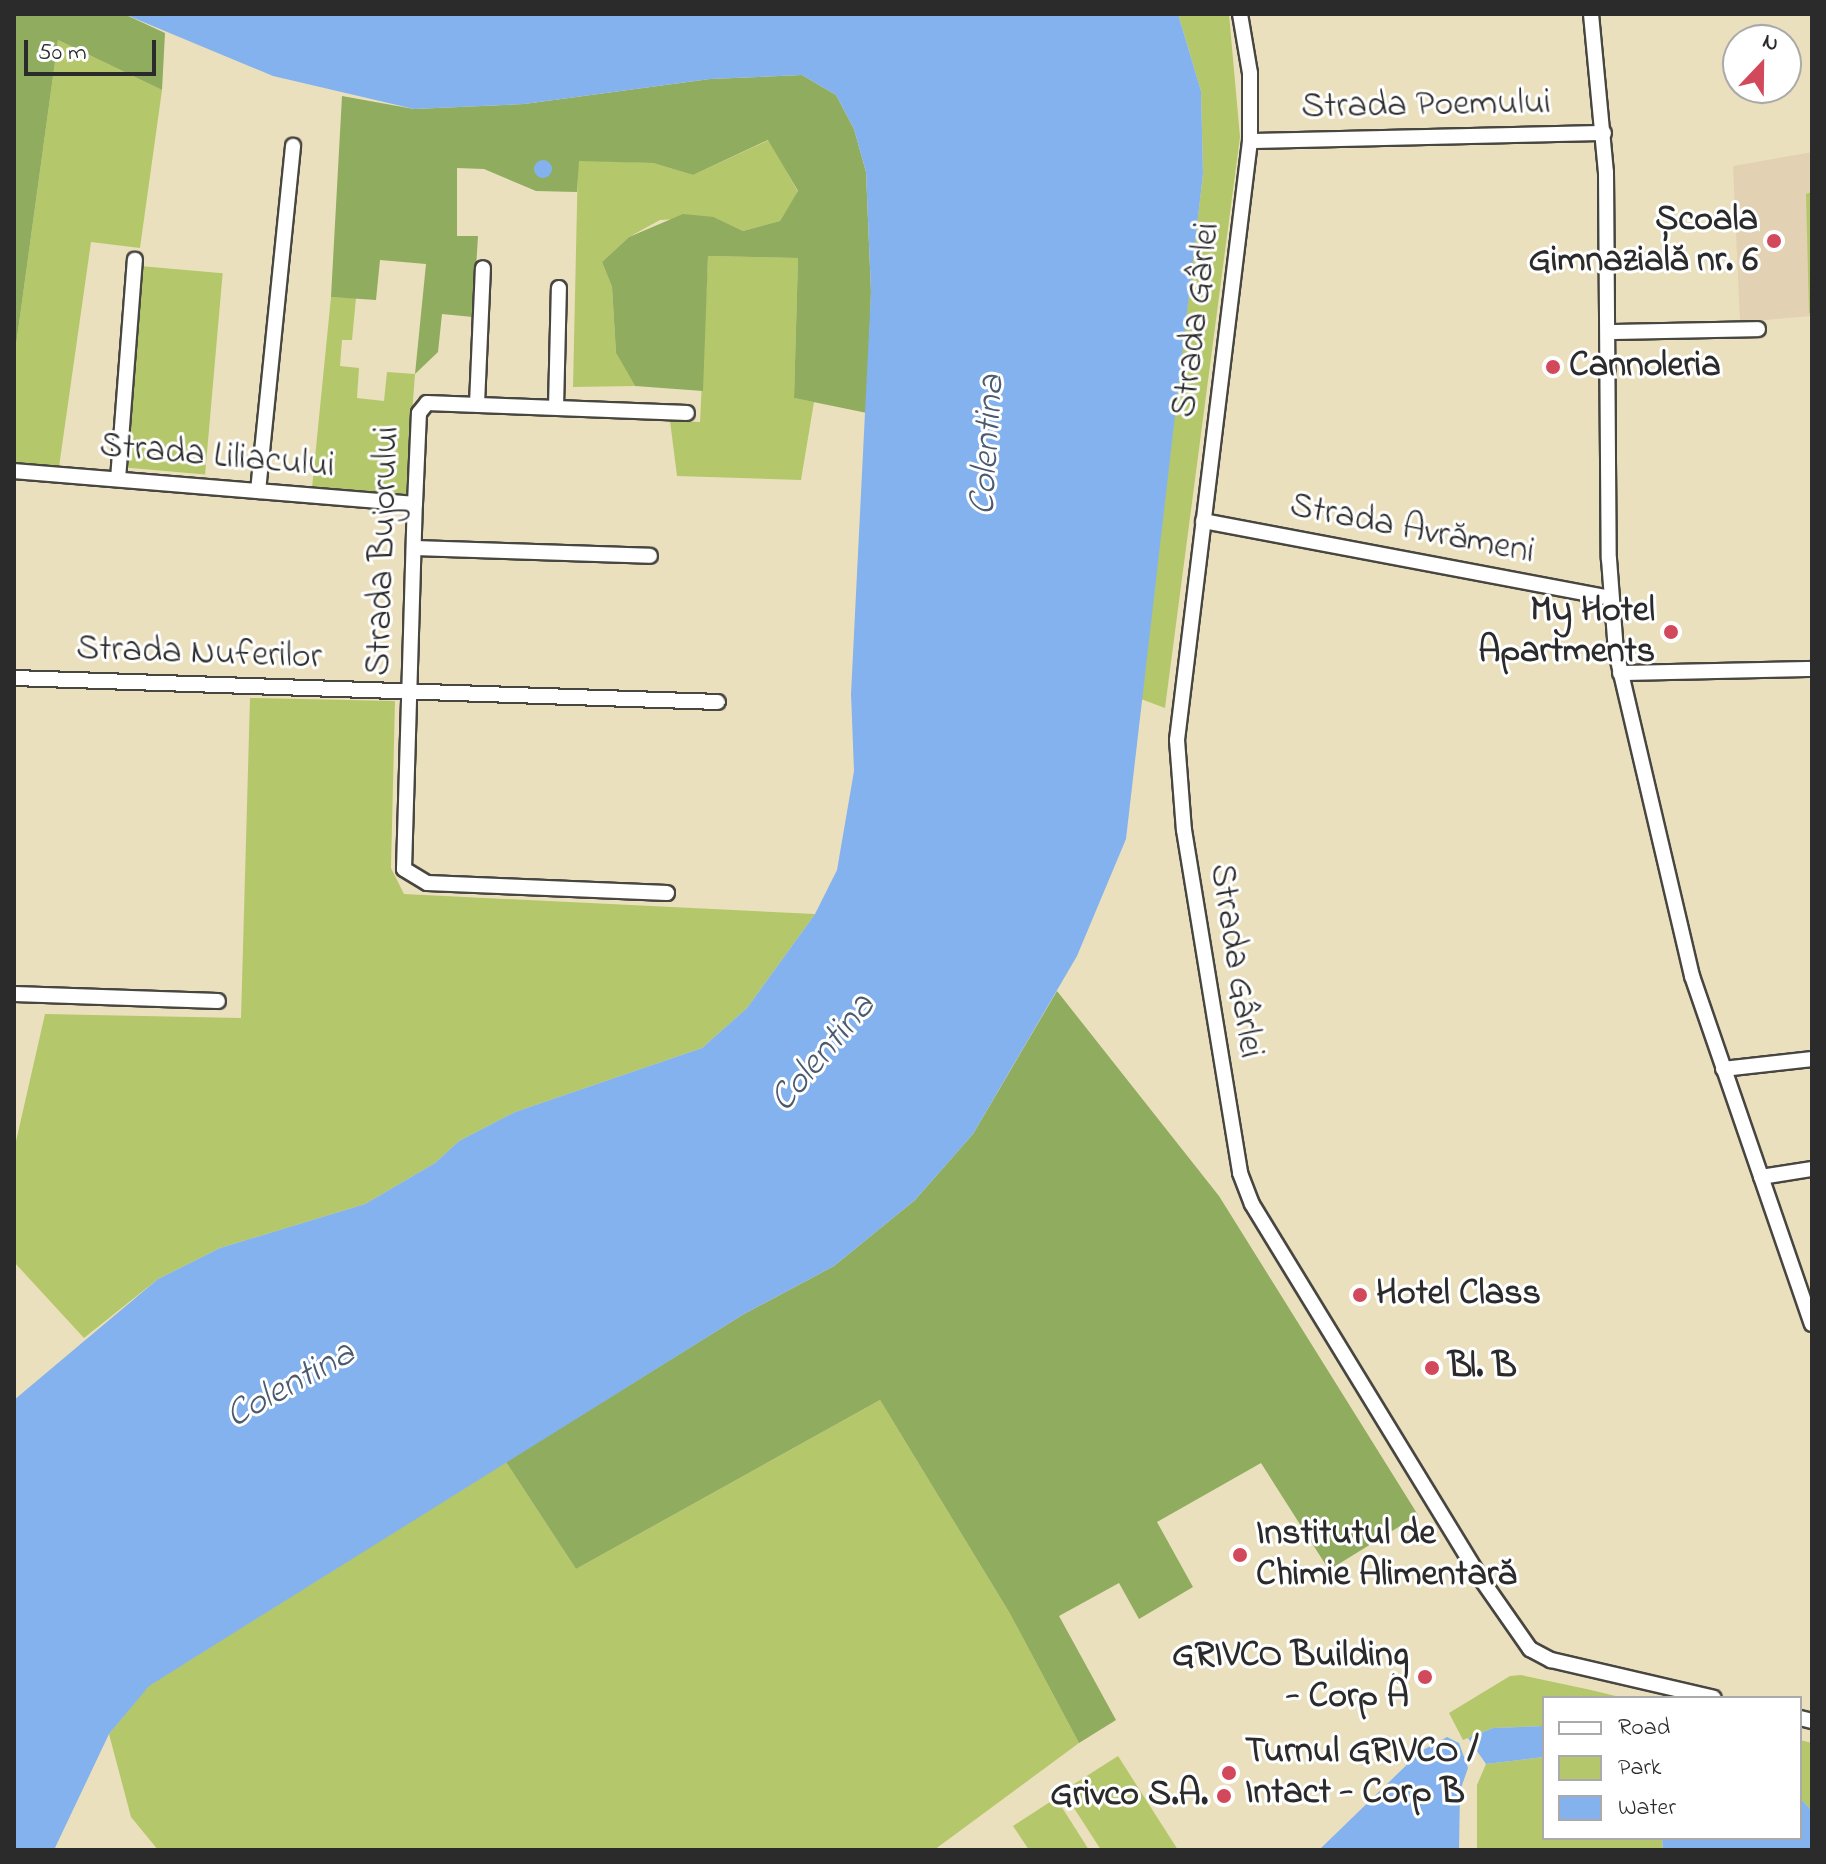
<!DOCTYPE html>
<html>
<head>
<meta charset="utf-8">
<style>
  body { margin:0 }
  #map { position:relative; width:1826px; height:1864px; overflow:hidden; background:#ebe0bd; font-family:"Indie Flower",sans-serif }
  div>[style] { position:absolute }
  .built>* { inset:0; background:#e3d1b4 }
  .green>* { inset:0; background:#b5c76b; transform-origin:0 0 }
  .forest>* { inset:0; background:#90ac5f }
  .water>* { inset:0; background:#84b2ee }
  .round { border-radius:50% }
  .roads { filter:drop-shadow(2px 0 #484641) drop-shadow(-2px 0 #484641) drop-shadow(0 2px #484641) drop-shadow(0 -2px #484641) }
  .street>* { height:14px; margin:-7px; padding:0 7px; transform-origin:7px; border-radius:7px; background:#fff }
  .dots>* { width:22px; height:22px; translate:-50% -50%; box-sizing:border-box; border:4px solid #fff; border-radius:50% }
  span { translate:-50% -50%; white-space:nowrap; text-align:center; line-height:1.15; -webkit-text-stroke:6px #fff; paint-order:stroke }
  .street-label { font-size:36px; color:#2b2b2b }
  .poi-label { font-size:36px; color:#2b2b2b; font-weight:700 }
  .right { translate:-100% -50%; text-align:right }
  .left { translate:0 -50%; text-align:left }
  .water-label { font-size:38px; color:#4a5a6f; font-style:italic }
  .frame { position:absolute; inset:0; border:16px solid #2b2b2b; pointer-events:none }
  .legend { position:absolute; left:1542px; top:1696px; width:260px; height:144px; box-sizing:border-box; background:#fff; border:2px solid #aaa; margin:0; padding:10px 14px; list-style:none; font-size:24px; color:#2b2b2b }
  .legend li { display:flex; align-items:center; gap:16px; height:40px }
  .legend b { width:40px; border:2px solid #aaa }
  .north { position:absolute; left:1722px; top:24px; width:80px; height:80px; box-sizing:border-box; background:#fff; border:2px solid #aaa; border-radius:50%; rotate:22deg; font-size:22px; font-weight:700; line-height:32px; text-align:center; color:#2b2b2b }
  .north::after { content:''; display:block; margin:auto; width:28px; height:36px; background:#d1495b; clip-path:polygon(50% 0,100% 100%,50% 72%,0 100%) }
  .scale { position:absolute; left:24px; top:40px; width:132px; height:36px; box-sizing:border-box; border:4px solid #2b2b2b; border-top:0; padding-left:10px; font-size:24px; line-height:28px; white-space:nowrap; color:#2b2b2b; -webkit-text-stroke:6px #fff; paint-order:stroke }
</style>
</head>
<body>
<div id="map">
  <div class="built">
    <div style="clip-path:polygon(1812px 152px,1812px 316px,1740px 322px,1733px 166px)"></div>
  </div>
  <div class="green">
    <div style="clip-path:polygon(1178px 14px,1229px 14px,1240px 137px,1165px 708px,1141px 699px,1203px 174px,1201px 91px)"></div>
    <div style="clip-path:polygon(58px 40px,162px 90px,140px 248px,91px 242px,59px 467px,14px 463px,14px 360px)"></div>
    <div style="clip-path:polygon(769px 140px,798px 192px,780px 221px,743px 231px,714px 217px,660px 220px,629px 237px,602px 262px,612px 287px,616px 353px,635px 386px,573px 387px,578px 160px,653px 163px,693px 175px)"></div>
    <div style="clip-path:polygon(1812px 192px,1812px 312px,1809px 313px,1806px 194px)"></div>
    <div style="clip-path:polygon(708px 256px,798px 258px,794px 398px,814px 402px,801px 480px,677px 476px,670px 421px,700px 422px)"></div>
    <div style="left:140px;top:266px;width:83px;height:202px;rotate:5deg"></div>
    <div style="clip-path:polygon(331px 297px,356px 298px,352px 340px,342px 340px,340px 366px,359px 368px,357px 398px,384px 401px,387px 372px,415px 374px,406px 496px,312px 488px)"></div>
    <div style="clip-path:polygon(250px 698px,395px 701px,391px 868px,404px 894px,815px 914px,747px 1008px,702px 1048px,515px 1112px,459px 1141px,435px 1163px,365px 1204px,220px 1248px,158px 1279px,84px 1338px,14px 1262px,14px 1150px,45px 1014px,241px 1018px)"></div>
    <div style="clip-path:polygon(880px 1400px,1009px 1612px,1079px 1743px,934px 1850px,158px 1850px,131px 1817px,109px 1734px,148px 1686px,506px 1462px,576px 1569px)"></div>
    <div style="clip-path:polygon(1521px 1675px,1591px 1690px,1624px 1698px,1544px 1698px,1544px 1726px,1493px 1728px,1463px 1740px,1449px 1713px,1510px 1676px)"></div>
    <div style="clip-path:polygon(1800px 1740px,1812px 1743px,1812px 1811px,1800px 1798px)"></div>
    <div style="clip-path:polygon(1118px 1756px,1178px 1850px,1101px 1850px,1063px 1791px)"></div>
    <div style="clip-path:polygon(1544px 1757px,1544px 1838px,1662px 1838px,1663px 1850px,1477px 1850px,1477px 1785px,1486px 1764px)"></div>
    <div style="clip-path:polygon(1056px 1798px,1089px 1850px,1029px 1850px,1013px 1826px)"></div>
  </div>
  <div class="forest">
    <div style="clip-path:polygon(14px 14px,124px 14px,165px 33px,162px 90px,58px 40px,14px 360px)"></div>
    <div style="clip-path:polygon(802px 75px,836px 95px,854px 129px,866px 172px,871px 292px,867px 413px,794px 398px,798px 258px,708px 256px,703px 391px,635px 386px,616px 353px,612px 287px,602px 262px,629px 237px,683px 214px,714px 217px,743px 231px,780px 221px,798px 191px,768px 140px,693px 175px,653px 163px,579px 161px,577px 192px,536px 191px,484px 169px,457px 168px,457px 236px,478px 236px,473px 317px,442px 314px,438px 352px,415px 374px,426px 264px,380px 260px,376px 300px,331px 297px,342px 96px,414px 109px,524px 104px,710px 79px)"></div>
    <div style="clip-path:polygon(1057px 991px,1219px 1196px,1418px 1515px,1329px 1570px,1261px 1463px,1157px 1522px,1193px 1587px,1139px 1619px,1119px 1583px,1059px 1616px,1116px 1720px,1079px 1743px,1009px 1612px,880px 1400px,576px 1569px,506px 1462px,744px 1314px,834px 1266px,915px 1200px,973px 1134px)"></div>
  </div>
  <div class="water">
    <div style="clip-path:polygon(124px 14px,1178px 14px,1201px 91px,1203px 174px,1126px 839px,1077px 956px,973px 1134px,915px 1200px,834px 1266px,744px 1314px,149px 1686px,109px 1734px,54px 1850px,14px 1850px,14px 1400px,158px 1279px,220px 1248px,365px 1204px,435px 1163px,459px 1141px,515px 1112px,702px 1048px,747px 1008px,815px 914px,837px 870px,854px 771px,851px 694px,871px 292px,866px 172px,854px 129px,836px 95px,802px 75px,710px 79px,524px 104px,414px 109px,273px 76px)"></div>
    <div class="round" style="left:534px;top:160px;width:18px;height:18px"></div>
    <div style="clip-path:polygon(1544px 1726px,1544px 1757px,1486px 1764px,1468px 1738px,1493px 1728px)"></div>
    <div style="clip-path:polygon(1447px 1737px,1459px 1743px,1468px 1768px,1460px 1791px,1459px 1850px,1319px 1850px,1421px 1751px)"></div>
    <div style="clip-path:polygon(1800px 1798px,1812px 1811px,1812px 1850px,1663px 1850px,1662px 1838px,1800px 1838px)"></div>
  </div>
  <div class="roads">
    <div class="street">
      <div style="left:1240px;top:14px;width:60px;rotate:80.4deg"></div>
      <div style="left:1250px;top:73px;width:68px;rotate:90deg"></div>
      <div style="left:1250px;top:141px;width:603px;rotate:96.95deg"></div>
      <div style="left:1177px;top:740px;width:90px;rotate:85.6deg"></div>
      <div style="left:1184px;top:830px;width:348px;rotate:80.7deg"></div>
      <div style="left:1240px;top:1173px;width:33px;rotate:69deg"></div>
      <div style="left:1252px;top:1204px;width:432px;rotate:58.6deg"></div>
      <div style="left:1477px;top:1573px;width:93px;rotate:55.1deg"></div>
      <div style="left:1530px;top:1649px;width:24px;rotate:28deg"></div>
      <div style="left:1551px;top:1660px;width:167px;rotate:13.1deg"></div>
      <div style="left:1591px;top:14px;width:159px;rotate:84.6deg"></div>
      <div style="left:1606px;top:172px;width:387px;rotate:89.6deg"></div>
      <div style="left:1609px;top:559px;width:93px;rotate:85.7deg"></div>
      <div style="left:1616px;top:652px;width:333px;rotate:76.8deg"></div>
      <div style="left:1692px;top:976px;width:368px;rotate:71deg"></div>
      <div style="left:1250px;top:141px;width:354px;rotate:-1.3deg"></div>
      <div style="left:1608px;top:332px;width:150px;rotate:-1.1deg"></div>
      <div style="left:477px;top:404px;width:136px;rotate:-87.5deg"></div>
      <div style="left:556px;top:407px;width:119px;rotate:-88.6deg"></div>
      <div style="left:14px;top:471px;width:402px;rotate:4.7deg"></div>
      <div style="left:118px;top:479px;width:220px;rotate:-85.6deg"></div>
      <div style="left:258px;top:491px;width:347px;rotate:-84.2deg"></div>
      <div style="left:1203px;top:521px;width:414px;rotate:10.7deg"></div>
      <div style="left:414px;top:548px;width:236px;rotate:1.9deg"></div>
      <div style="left:1620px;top:673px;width:192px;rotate:-1.2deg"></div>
      <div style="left:14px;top:678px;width:704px;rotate:1.95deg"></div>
      <div style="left:667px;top:893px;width:240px;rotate:-177.6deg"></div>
      <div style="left:427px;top:883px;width:27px;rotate:-149deg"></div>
      <div style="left:404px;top:869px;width:365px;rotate:-88.3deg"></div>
      <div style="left:415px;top:504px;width:91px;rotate:-87.5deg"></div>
      <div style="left:419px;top:413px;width:13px;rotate:-51deg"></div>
      <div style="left:427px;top:403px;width:260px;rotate:2.2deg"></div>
      <div style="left:14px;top:994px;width:204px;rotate:2deg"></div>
      <div style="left:1723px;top:1069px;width:90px;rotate:-6.4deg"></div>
      <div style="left:1761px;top:1177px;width:52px;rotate:-8.9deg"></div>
      <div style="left:1800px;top:1718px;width:12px;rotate:14deg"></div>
    </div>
  </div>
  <div class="dots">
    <div style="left:1774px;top:241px;background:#d1495b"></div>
    <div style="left:1553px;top:367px;background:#d1495b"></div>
    <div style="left:1671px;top:632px;background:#d1495b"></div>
    <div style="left:1360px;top:1295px;background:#d1495b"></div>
    <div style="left:1432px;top:1368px;background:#d1495b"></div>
    <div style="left:1240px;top:1555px;background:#d1495b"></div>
    <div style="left:1425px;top:1677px;background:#d1495b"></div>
    <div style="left:1229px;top:1773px;background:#d1495b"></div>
    <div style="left:1224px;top:1796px;background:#d1495b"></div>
  </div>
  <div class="street-label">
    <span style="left:1426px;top:106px;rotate:-1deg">Strada Poemului</span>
    <span style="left:1197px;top:320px;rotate:-83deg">Strada Gârlei</span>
    <span style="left:217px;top:457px;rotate:5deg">Strada Liliacului</span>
    <span style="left:1412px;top:530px;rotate:11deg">Strada Avrămeni</span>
    <span style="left:384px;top:551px;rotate:-88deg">Strada Bujorului</span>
    <span style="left:199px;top:654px;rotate:2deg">Strada Nuferilor</span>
    <span style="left:1235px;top:961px;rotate:81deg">Strada Gârlei</span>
  </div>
  <div class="poi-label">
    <span class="right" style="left:1758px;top:241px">Școala<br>Gimnazială nr. 6</span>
    <span class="left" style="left:1569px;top:367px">Cannoleria</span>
    <span class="right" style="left:1655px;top:632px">My Hotel<br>Apartments</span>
    <span class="left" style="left:1376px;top:1295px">Hotel Class</span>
    <span class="left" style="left:1448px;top:1368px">Bl. B</span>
    <span class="left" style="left:1256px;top:1555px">Institutul de<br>Chimie Alimentară</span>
    <span class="right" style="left:1409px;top:1677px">GRIVCO Building<br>- Corp A</span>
    <span class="left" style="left:1245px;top:1773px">Turnul GRIVCO /<br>Intact - Corp B</span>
    <span class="right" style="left:1208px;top:1796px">Grivco S.A.</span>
  </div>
  <div class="water-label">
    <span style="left:989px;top:445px;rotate:-86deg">Colentina</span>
    <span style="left:824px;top:1054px;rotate:-50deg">Colentina</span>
    <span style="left:291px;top:1386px;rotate:-29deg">Colentina</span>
  </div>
  <div class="frame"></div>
  <ul class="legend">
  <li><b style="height:10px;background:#fff"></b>Road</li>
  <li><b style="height:22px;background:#b5c76b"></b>Park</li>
  <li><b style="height:22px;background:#84b2ee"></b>Water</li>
  </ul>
  <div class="north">N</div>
  <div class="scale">50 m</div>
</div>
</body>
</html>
